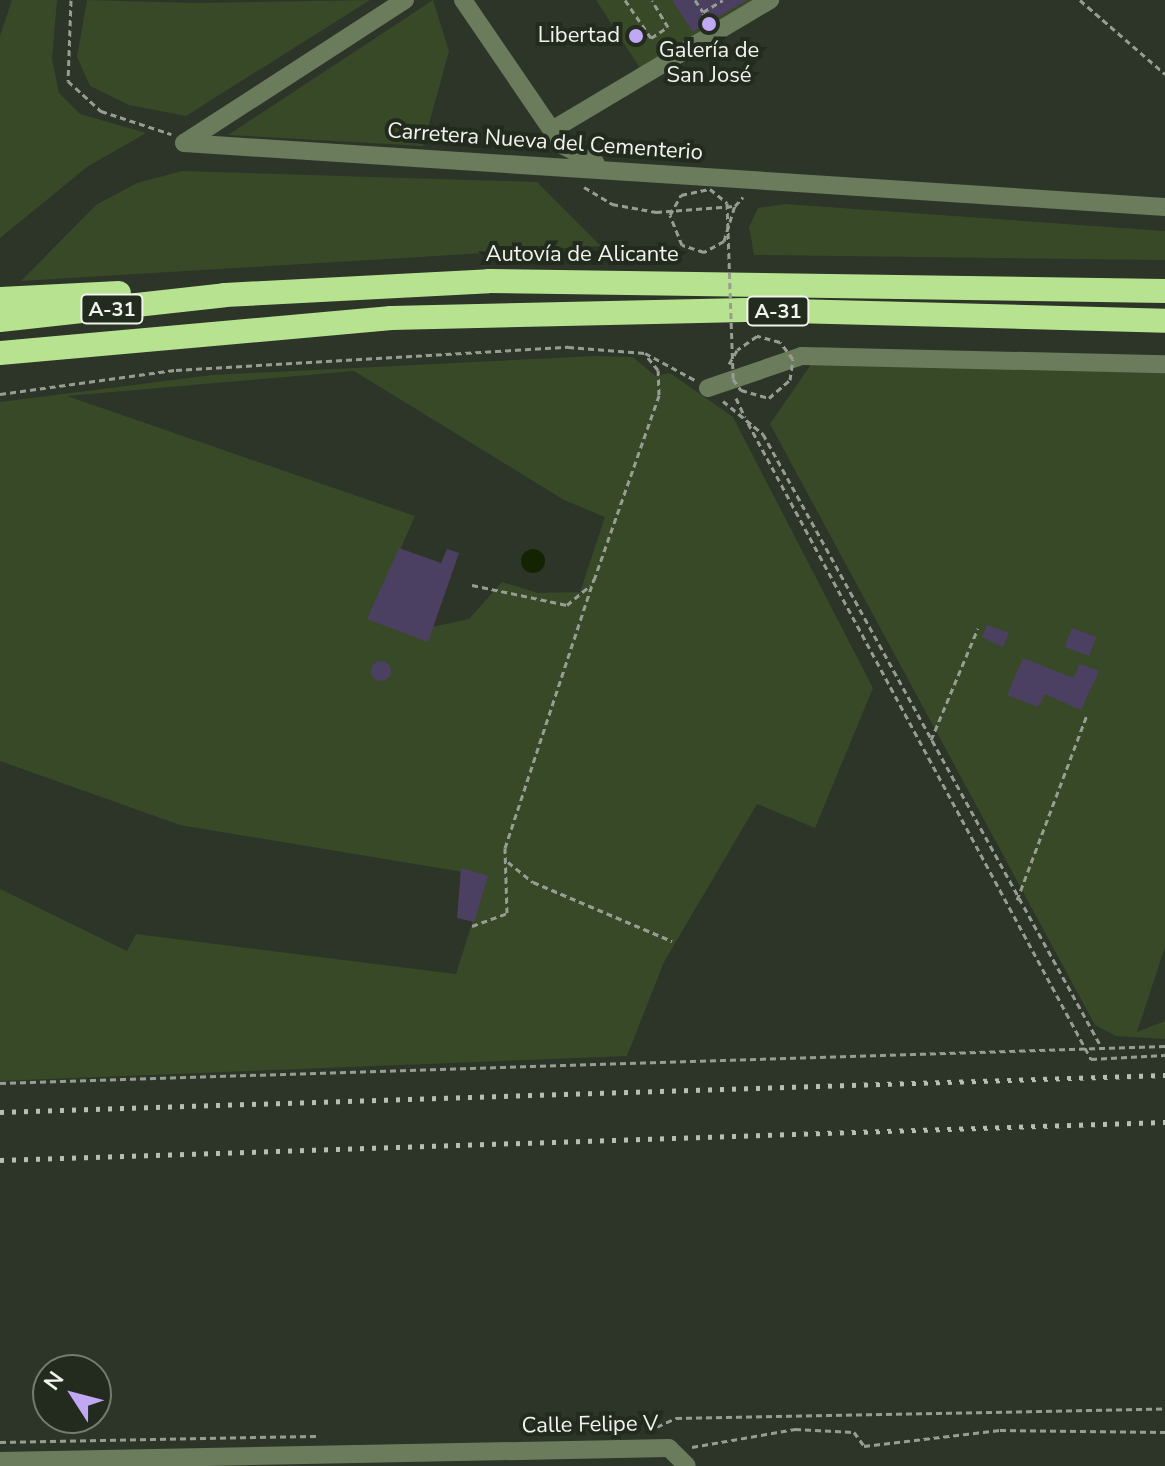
<!DOCTYPE html>
<html>
<head>
<meta charset="utf-8">
<style>
  body { margin:0 }
  #map { position:relative; width:1165px; height:1466px; overflow:hidden; background:#2d3428; font-family:"Nunito Sans",sans-serif }
  div>[style] { position:absolute }
  .green>* { inset:0; background:#384928 }
  .water>* { inset:0; background:#142403 }
  .round { border-radius:50% }
  .building>* { inset:0; background:#4b4062; transform-origin:0 0 }
  .path>* { height:3px; margin-top:-1.5px; transform-origin:0; background:repeating-linear-gradient(90deg,#979d93 0 6px,transparent 0 10px) }
  .minor>* { height:18px; margin:-9px; padding:0 9px; transform-origin:9px; border-radius:9px; background:#6a7c5b }
  .highway>* { height:24px; margin:-12px; padding:0 12px; transform-origin:12px; border-radius:12px; background:#b7e390 }
  .rail>* { height:5px; margin-top:-2.5px; transform-origin:0; background:repeating-linear-gradient(90deg,#b9beb4 0 4px,transparent 0 12px) }
  .path-bridge>* { height:3px; margin-top:-1.5px; transform-origin:0; background:repeating-linear-gradient(90deg,#979d93 0 6px,transparent 0 10px) }
  .dots>* { width:22px; height:22px; translate:-50% -50%; box-sizing:border-box; border:4px solid #232a1e; border-radius:50% }
  span { translate:-50% -50%; white-space:nowrap; text-align:center; line-height:1.15; -webkit-text-stroke:8px #232a1e; paint-order:stroke }
  .shield-label span { padding:2px 6px; background:#232a1e; border:2px solid; border-radius:6px; -webkit-text-stroke-width:0 }
  .shield-label { font-size:20px; color:#f0f4ec; font-weight:700 }
  .poi-label { font-size:22px; color:#f0f4ec }
  .right { translate:-100% -50%; text-align:right }
  .street-label { font-size:22px; color:#f0f4ec }
  .north { position:absolute; left:32px; top:1354px; width:80px; height:80px; box-sizing:border-box; background:#232a1e; border:2px solid #757b70; border-radius:50%; rotate:306deg; font-size:22px; font-weight:700; line-height:32px; text-align:center; color:#f0f4ec }
  .north::after { content:''; display:block; margin:auto; width:28px; height:36px; background:#c0a8f4; clip-path:polygon(50% 0,100% 100%,50% 72%,0 100%) }
</style>
</head>
<body>
<div id="map">
  <div class="green">
    <div style="clip-path:polygon(12px 0,57px 0,52px 59px,59px 93px,80px 114px,146px 133px,87px 167px,0 238px,0 36px)"></div>
    <div style="clip-path:polygon(87px 0,195px 3px,370px 0,186px 116px,129px 105px,90px 86px,77px 57px)"></div>
    <div style="clip-path:polygon(433px 0,449px 51px,423px 146px,228px 135px)"></div>
    <div style="clip-path:polygon(596px 0,757px 0,643px 73px)"></div>
    <div style="clip-path:polygon(182px 171px,537px 182px,601px 246px,21px 281px,96px 205px,137px 183px)"></div>
    <div style="clip-path:polygon(785px 204px,1165px 231px,1165px 260px,754px 255px,749px 227px,758px 208px)"></div>
    <div style="clip-path:polygon(823px 347px,1165px 360px,1165px 947px,1137px 1032px,1165px 1021px,1165px 1039px,1116px 1036px,1095px 1025px,770px 424px)"></div>
    <div style="clip-path:polygon(evenodd,595px 356px,633px 357px,655px 376px,670px 373px,733px 417px,873px 688px,815px 828px,757px 804px,664px 962px,627px 1056px,0 1081px,0 889px,127px 951px,136px 934px,456px 974px,487px 876px,180px 825px,0 761px,0 402px,212px 375px,595px 356px,354px 371px,564px 500px,605px 517px,580px 592px,538px 593px,502px 582px,469px 619px,432px 627px,383px 589px,415px 516px,67px 396px,354px 371px)"></div>
  </div>
  <div class="water">
    <div class="round" style="left:521px;top:549px;width:24px;height:24px"></div>
  </div>
  <div class="building">
    <div style="clip-path:polygon(672px 0,747px 0,693px 32px)"></div>
    <div style="clip-path:polygon(399px 548px,441px 563px,447px 549px,459px 553px,428px 642px,367px 619px)"></div>
    <div style="clip-path:polygon(987px 625px,1009px 633px,1003px 647px,982px 637px)"></div>
    <div style="left:1072px;top:628px;width:26px;height:20px;rotate:21deg"></div>
    <div style="clip-path:polygon(1023px 658px,1073px 678px,1080px 664px,1099px 671px,1081px 710px,1045px 694px,1038px 707px,1007px 695px)"></div>
    <div class="round" style="left:371px;top:661px;width:20px;height:20px"></div>
    <div style="clip-path:polygon(461px 868px,488px 876px,474px 922px,457px 918px)"></div>
  </div>
  <div class="path">
    <div style="left:71px;top:0;width:81px;rotate:92.1deg"></div>
    <div style="left:68px;top:81px;width:45px;rotate:42.3deg"></div>
    <div style="left:101px;top:111px;width:74px;rotate:18.2deg"></div>
    <div style="left:625px;top:0;width:46px;rotate:55.6deg"></div>
    <div style="left:651px;top:38px;width:20px;rotate:-33deg"></div>
    <div style="left:668px;top:27px;width:31px;rotate:-121deg"></div>
    <div style="left:695px;top:0;width:14px;rotate:56deg"></div>
    <div style="left:1080px;top:0;width:113px;rotate:41deg"></div>
    <div style="left:705px;top:19px;width:7px;rotate:-106deg"></div>
    <div style="left:703px;top:12px;width:23px;rotate:-31deg"></div>
    <div style="left:584px;top:187px;width:33px;rotate:31deg"></div>
    <div style="left:612px;top:204px;width:45px;rotate:10.3deg"></div>
    <div style="left:656px;top:212px;width:79px;rotate:-4.3deg"></div>
    <div style="left:735px;top:206px;width:12px;rotate:-48deg"></div>
    <div style="left:724px;top:241px;width:37px;rotate:-73deg"></div>
    <div style="left:729px;top:364px;width:16px;rotate:-60deg"></div>
    <div style="left:0;top:394px;width:178px;rotate:-7.8deg"></div>
    <div style="left:176px;top:370px;width:393px;rotate:-3.4deg"></div>
    <div style="left:568px;top:347px;width:77px;rotate:4.5deg"></div>
    <div style="left:645px;top:353px;width:57px;rotate:28.4deg"></div>
    <div style="left:736px;top:398px;width:21px;rotate:65deg"></div>
    <div style="left:723px;top:401px;width:52px;rotate:39.5deg"></div>
    <div style="left:763px;top:434px;width:701px;rotate:61.1deg"></div>
    <div style="left:748px;top:423px;width:723px;rotate:61.66deg"></div>
    <div style="left:1091px;top:1059px;width:74px;rotate:-3.1deg"></div>
    <div style="left:594px;top:580px;width:196px;rotate:-70.6deg"></div>
    <div style="left:659px;top:395px;width:25px;rotate:-92deg"></div>
    <div style="left:658px;top:370px;width:19px;rotate:-129deg"></div>
    <div style="left:472px;top:585px;width:97px;rotate:11.9deg"></div>
    <div style="left:567px;top:605px;width:30px;rotate:-40deg"></div>
    <div style="left:931px;top:740px;width:121px;rotate:-67.2deg"></div>
    <div style="left:508px;top:862px;width:32px;rotate:39deg"></div>
    <div style="left:533px;top:882px;width:151px;rotate:23deg"></div>
    <div style="left:1017px;top:900px;width:198px;rotate:-69.3deg"></div>
    <div style="left:472px;top:926px;width:37px;rotate:-20deg"></div>
    <div style="left:507px;top:913px;width:65px;rotate:-91.8deg"></div>
    <div style="left:505px;top:848px;width:283px;rotate:-71.7deg"></div>
    <div style="left:0;top:1083px;width:1166px;rotate:-1.82deg"></div>
    <div style="left:648px;top:1431px;width:31px;rotate:-25deg"></div>
    <div style="left:676px;top:1418px;width:489px;rotate:-1.1deg"></div>
    <div style="left:0;top:1442px;width:316px;rotate:-1.1deg"></div>
    <div style="left:692px;top:1447px;width:105px;rotate:-9.9deg"></div>
    <div style="left:795px;top:1429px;width:59px;rotate:2.9deg"></div>
    <div style="left:854px;top:1432px;width:17px;rotate:54deg"></div>
    <div style="left:864px;top:1446px;width:137px;rotate:-6.7deg"></div>
    <div style="left:1000px;top:1430px;width:165px;rotate:0.7deg"></div>
  </div>
  <div class="minor">
    <div style="left:405px;top:0;width:263px;rotate:147.1deg"></div>
    <div style="left:184px;top:143px;width:983px;rotate:3.73deg"></div>
    <div style="left:463px;top:0;width:176px;rotate:55.7deg"></div>
    <div style="left:562px;top:145px;width:38px;rotate:28deg"></div>
    <div style="left:552px;top:130px;width:254px;rotate:-30.8deg"></div>
    <div style="left:708px;top:388px;width:99px;rotate:-18.8deg"></div>
    <div style="left:802px;top:356px;width:363px;rotate:1.3deg"></div>
    <div style="left:0;top:1461px;width:669px;rotate:-1.11deg"></div>
    <div style="left:669px;top:1448px;width:25px;rotate:45deg"></div>
  </div>
  <div class="highway">
    <div style="left:0;top:299px;width:119px;rotate:-2.9deg"></div>
    <div style="left:0;top:320px;width:226px;rotate:-6.3deg"></div>
    <div style="left:225px;top:295px;width:264px;rotate:-3deg"></div>
    <div style="left:489px;top:281px;width:676px;rotate:0.85deg"></div>
    <div style="left:0;top:353px;width:393px;rotate:-5.1deg"></div>
    <div style="left:391px;top:318px;width:365px;rotate:-1.3deg"></div>
    <div style="left:756px;top:310px;width:409px;rotate:1.5deg"></div>
  </div>
  <div class="rail">
    <div style="left:0;top:1112px;width:1166px;rotate:-1.82deg"></div>
    <div style="left:0;top:1160px;width:1166px;rotate:-1.87deg"></div>
  </div>
  <div class="path-bridge">
    <div style="left:724px;top:241px;width:23px;rotate:151deg"></div>
    <div style="left:704px;top:252px;width:23px;rotate:-162deg"></div>
    <div style="left:682px;top:245px;width:32px;rotate:-112deg"></div>
    <div style="left:670px;top:215px;width:23px;rotate:-61deg"></div>
    <div style="left:681px;top:195px;width:30px;rotate:-12deg"></div>
    <div style="left:710px;top:189px;width:22px;rotate:39deg"></div>
    <div style="left:727px;top:203px;width:176px;rotate:88deg"></div>
    <div style="left:733px;top:379px;width:14px;rotate:54deg"></div>
    <div style="left:741px;top:390px;width:29px;rotate:16deg"></div>
    <div style="left:769px;top:398px;width:28px;rotate:-41deg"></div>
    <div style="left:790px;top:380px;width:21px;rotate:-82deg"></div>
    <div style="left:793px;top:359px;width:21px;rotate:-127deg"></div>
    <div style="left:780px;top:342px;width:24px;rotate:-165deg"></div>
    <div style="left:757px;top:336px;width:24px;rotate:145deg"></div>
  </div>
  <div class="dots">
    <div style="left:709px;top:24px;background:#c0a8f4"></div>
    <div style="left:636px;top:36px;background:#c0a8f4"></div>
  </div>
  <div class="shield-label">
    <span style="left:112px;top:309px">A-31</span>
    <span style="left:778px;top:311px">A-31</span>
  </div>
  <div class="poi-label">
    <span class="right" style="left:620px;top:36px">Libertad</span>
    <span style="left:709px;top:63px">Galería de<br>San José</span>
  </div>
  <div class="street-label">
    <span style="left:545px;top:142px;rotate:4deg">Carretera Nueva del Cementerio</span>
    <span style="left:582px;top:255px">Autovía de Alicante</span>
    <span style="left:590px;top:1425px;rotate:-1deg">Calle Felipe V</span>
  </div>
  <div class="north">N</div>
</div>
</body>
</html>
